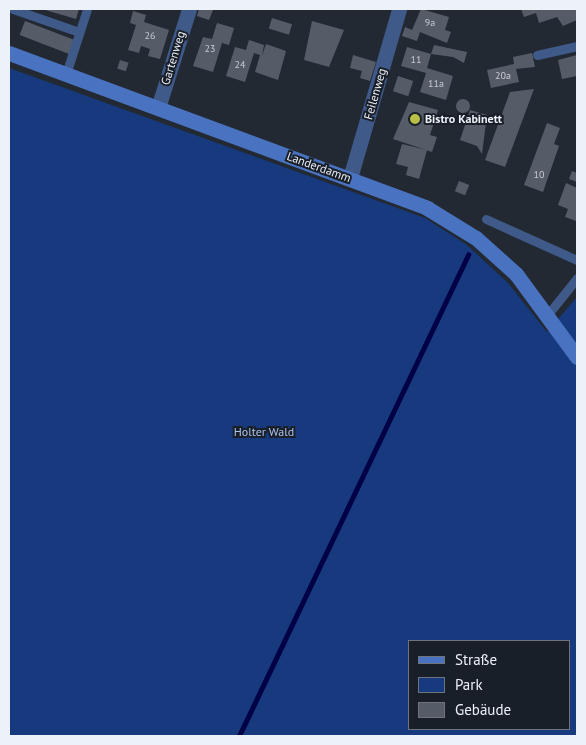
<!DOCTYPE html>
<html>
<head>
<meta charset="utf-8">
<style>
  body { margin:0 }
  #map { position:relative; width:586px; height:745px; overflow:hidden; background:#232933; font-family:"PT Sans",sans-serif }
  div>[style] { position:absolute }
  .green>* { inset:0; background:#173a7e }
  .stream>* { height:4.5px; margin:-2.25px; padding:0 2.25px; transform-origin:2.25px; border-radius:2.25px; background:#000046 }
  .building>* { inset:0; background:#555c68; transform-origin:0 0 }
  .round { border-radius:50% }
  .lane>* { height:9px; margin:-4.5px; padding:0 4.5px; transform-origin:4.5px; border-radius:4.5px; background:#3f5989 }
  .street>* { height:15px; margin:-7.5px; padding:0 7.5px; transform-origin:7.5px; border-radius:7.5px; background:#3f5989 }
  .secondary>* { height:15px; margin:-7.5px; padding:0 7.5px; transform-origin:7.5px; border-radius:7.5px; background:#4973c0 }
  .dots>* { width:14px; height:14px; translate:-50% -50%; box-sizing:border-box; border:2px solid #191f29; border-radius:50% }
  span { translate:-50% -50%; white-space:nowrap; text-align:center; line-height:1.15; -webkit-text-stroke:4px #191f29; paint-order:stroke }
  .number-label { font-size:10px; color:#c7ccd4 }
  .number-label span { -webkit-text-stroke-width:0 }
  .street-label { font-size:12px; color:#edf1f8 }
  .poi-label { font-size:12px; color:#edf1f8; font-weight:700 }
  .left { translate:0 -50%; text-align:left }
  .park-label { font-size:12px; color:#acc3ec }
  .frame { position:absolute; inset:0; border:10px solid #edf1f8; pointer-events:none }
  .legend { position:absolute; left:408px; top:640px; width:162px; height:90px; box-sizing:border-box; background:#191f29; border:1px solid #6e737c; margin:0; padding:6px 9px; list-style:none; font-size:15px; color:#edf1f8 }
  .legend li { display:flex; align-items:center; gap:10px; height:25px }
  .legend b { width:25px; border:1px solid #6e737c }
</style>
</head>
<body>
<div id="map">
  <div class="green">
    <div style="clip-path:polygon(evenodd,9px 68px,425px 218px,467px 245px,508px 283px,547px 332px,577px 297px,577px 736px,9px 736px,9px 68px,410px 641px,570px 641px,570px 729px,410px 729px,410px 641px)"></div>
  </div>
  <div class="stream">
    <div style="left:239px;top:736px;width:533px;rotate:-64.54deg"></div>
  </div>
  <div class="building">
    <div style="clip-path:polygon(42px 9px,79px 9px,76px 19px)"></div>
    <div style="clip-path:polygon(199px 9px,213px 10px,209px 20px,197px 16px)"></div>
    <div style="clip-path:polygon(421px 9px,449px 17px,445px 30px,451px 32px,447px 43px,420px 32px,417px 41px,402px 36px,405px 27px,412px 30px)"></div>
    <div style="clip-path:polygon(521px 9px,577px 9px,577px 20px,563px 26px,557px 17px,539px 23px,536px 13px,524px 17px)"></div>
    <div style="clip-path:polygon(133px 11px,146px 15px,144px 22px,169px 30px,160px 59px,148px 56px,150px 49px,141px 46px,139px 53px,128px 50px,136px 25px,130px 23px)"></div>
    <div style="left:272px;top:18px;width:21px;height:11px;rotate:17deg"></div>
    <div style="left:25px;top:21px;width:53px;height:15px;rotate:21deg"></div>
    <div style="clip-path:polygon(312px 21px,344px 30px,329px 67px,304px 60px)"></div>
    <div style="clip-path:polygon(217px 23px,234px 28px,229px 45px,222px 43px,213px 72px,193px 66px,203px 37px,212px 39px)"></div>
    <div style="clip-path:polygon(249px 40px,264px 45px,262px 56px,266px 44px,286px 51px,278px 80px,255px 72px,260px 55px,254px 53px,245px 82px,226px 76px,235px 47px,246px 50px)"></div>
    <div style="clip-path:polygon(434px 45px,467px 52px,464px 63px,453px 57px,431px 54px)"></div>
    <div style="clip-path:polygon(407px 47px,431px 54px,427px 68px,453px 76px,446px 100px,420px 92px,426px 73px,401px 66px)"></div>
    <div style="clip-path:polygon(532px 53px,535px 67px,516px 69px,519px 82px,491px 88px,487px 70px,514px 64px,513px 57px)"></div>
    <div style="clip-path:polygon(353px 55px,376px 62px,370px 81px,360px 78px,362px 71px,350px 68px)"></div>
    <div style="clip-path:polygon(577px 55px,577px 76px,562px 79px,558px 60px)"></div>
    <div style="left:120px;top:60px;width:9px;height:9px;rotate:18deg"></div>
    <div style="left:398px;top:76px;width:16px;height:16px;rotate:18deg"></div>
    <div style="clip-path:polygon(534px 89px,505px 167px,485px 160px,510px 92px)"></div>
    <div class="round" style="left:456px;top:99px;width:14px;height:14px"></div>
    <div style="clip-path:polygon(409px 102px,438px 110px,430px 135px,437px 137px,432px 152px,393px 139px)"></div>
    <div style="clip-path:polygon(470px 110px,487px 115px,482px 154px,477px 146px,460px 140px)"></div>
    <div style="clip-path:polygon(547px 123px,560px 128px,554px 144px,559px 146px,543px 192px,524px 185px)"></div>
    <div style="clip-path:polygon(402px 144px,427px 150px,419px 179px,406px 175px,408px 167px,396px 164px)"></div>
    <div style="clip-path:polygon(572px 171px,577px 173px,577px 182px,569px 179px)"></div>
    <div style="left:459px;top:181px;width:11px;height:11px;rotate:22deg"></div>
    <div style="clip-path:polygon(566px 183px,577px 188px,576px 221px,565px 217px,568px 209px,558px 205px)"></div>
  </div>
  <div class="lane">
    <div style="left:13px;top:9px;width:70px;rotate:19.2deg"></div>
    <div style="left:537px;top:55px;width:41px;rotate:-12.7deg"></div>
    <div style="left:66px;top:74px;width:68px;rotate:-72.1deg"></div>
    <div style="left:486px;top:219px;width:100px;rotate:24.3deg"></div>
    <div style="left:549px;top:313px;width:45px;rotate:-51.3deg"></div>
  </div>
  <div class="street">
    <div style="left:158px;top:108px;width:104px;rotate:-72.6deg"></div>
    <div style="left:350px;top:178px;width:176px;rotate:-73.8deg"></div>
  </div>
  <div class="secondary">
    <div style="left:9px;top:53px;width:446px;rotate:20.3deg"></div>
    <div style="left:427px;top:208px;width:57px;rotate:31.5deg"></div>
    <div style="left:476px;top:238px;width:54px;rotate:42deg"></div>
    <div style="left:516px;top:274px;width:103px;rotate:53.7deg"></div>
  </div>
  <div class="dots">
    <div style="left:415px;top:119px;background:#bac045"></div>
  </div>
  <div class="number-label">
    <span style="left:430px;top:23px">9a</span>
    <span style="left:150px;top:36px">26</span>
    <span style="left:210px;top:49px">23</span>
    <span style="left:416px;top:60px">11</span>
    <span style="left:240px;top:65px">24</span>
    <span style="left:503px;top:76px">20a</span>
    <span style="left:436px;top:84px">11a</span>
    <span style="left:539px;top:175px">10</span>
  </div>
  <div class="street-label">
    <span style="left:173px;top:58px;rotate:-73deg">Gartenweg</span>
    <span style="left:375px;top:94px;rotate:-74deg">Feilenweg</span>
    <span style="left:319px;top:167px;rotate:20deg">Landerdamm</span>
  </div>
  <div class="poi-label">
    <span class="left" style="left:425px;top:119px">Bistro Kabinett</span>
  </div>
  <div class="park-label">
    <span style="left:264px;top:432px">Holter Wald</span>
  </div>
  <div class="frame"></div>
  <ul class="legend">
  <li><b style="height:6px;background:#4973c0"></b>Straße</li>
  <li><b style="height:14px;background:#173a7e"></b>Park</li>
  <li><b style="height:14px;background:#555c68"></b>Gebäude</li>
  </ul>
</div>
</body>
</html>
